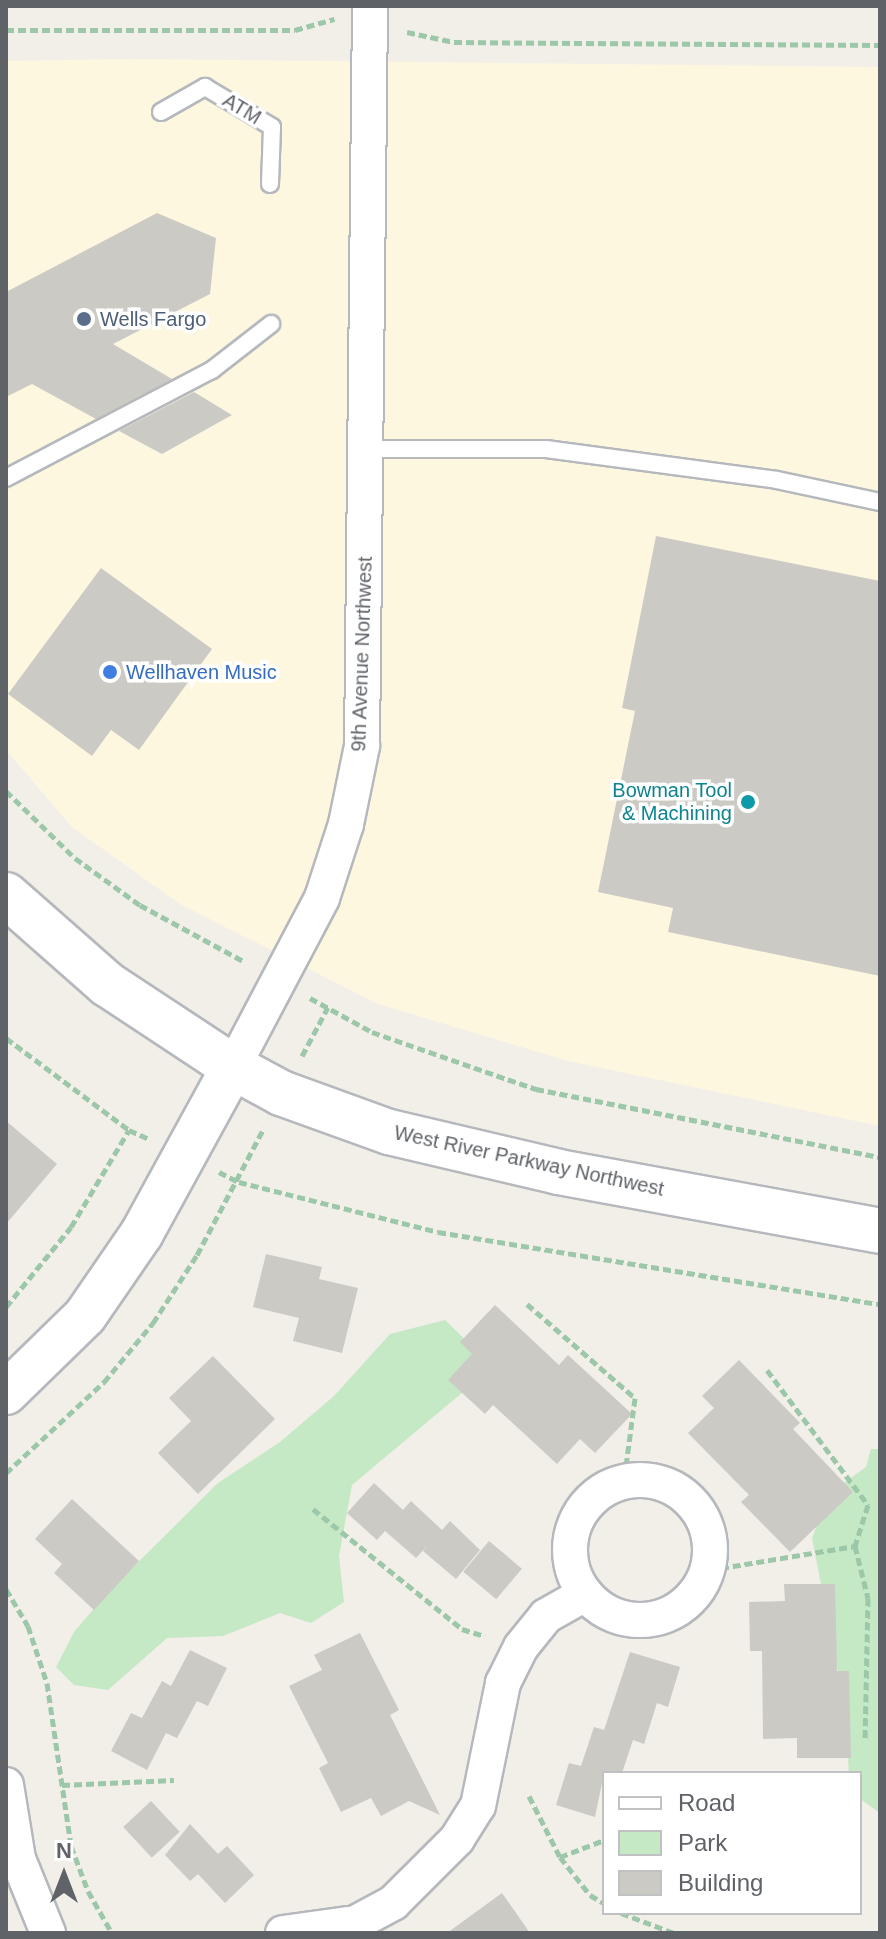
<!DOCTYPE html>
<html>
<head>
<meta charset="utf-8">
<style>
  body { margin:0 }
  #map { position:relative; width:886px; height:1939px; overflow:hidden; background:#f1efe8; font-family:Helvetica,sans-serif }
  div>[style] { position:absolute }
  .commercial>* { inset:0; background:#fef7e0 }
  .green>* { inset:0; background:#c5e8c5 }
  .building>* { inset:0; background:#cccac5; transform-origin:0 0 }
  .path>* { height:5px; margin-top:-2.5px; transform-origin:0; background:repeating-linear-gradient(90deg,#9cc7a9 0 8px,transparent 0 12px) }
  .roads { filter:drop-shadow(2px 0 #b5b8bc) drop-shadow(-2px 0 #b5b8bc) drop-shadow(0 2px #b5b8bc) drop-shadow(0 -2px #b5b8bc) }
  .service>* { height:16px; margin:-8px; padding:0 8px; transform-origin:8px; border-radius:8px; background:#fff }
  .minor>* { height:34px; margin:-17px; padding:0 17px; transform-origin:17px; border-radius:17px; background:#fff }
  .minor>.ring { margin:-17px; padding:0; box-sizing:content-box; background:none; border:34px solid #fff; border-radius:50% }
  .tertiary>* { height:42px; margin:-21px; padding:0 21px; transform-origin:21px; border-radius:21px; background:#fff }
  .secondary>* { height:44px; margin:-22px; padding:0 22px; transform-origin:22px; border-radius:22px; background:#fff }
  .dots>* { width:22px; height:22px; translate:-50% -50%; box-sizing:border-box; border:4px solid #fff; border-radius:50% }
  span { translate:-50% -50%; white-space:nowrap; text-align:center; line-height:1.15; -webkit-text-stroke:7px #fff; paint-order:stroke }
  .street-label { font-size:20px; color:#5f6368 }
  .service-label { font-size:20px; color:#4e5e75 }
  .left { translate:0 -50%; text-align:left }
  .shop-label { font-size:20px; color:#366cbe }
  .culture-label { font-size:20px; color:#0d838f }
  .right { translate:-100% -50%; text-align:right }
  .frame { position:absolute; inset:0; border:8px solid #5f6368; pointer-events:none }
  .legend { position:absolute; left:602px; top:1771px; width:260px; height:144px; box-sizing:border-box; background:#fff; border:2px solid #bfc1c3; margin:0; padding:10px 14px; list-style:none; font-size:24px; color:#5f6368 }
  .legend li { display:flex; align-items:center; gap:16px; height:40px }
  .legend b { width:40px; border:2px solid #bfc1c3 }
  .north { position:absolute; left:24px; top:1835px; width:80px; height:80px; -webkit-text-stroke:6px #fff; paint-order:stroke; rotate:0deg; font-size:22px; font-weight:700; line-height:32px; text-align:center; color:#5f6368 }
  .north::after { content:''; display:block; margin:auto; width:28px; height:36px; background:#5f6368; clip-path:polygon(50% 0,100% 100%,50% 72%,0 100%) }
</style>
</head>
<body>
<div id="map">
  <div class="commercial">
    <div style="clip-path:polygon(129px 59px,880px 67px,880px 1126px,568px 1061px,378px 1004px,180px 904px,72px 827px,6px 750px,6px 61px)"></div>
  </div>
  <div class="green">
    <div style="clip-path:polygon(445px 1320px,480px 1354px,475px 1382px,352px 1485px,339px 1556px,344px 1602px,311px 1623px,280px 1613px,223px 1636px,167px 1638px,108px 1690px,74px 1685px,56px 1667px,74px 1632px,108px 1592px,218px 1483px,280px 1442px,334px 1396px,390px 1334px)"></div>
    <div style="clip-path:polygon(871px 1449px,880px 1449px,880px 1813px,860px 1799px,860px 1773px,849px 1773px,843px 1697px,812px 1538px,830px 1493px,866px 1467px)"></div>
  </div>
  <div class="building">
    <div style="clip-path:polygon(157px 213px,216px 238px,210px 294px,113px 344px,172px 379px,96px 419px,32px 384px,6px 397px,6px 292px)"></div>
    <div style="clip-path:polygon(194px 392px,232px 415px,162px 454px,119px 431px)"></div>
    <div style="clip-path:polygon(656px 536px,880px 581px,880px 976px,668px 932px,673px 908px,598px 892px,635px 711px,622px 708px)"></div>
    <div style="clip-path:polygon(101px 568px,212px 649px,139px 750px,111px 730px,92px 756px,8px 694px)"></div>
    <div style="clip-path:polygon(6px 1121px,57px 1164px,6px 1224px)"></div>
    <div style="clip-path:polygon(266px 1254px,322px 1267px,319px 1279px,358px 1288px,342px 1353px,293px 1341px,299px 1318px,253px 1307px)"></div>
    <div style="clip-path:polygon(495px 1305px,559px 1365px,568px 1355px,632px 1414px,595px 1453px,580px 1439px,557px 1464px,493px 1405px,485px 1414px,448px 1380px,472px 1354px,460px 1342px)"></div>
    <div style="clip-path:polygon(213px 1356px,275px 1419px,198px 1494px,158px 1453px,191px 1421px,169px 1398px)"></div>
    <div style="clip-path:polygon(739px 1360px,800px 1423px,793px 1429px,853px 1492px,790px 1552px,741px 1502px,749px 1495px,688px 1433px,714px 1408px,702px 1396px)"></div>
    <div style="clip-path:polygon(374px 1483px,403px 1510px,411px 1501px,442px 1530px,450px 1521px,480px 1550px,456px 1579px,423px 1551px,428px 1545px,416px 1558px,385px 1531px,377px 1540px,347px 1513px)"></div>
    <div style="clip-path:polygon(72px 1499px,139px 1561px,94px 1610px,54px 1573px,62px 1564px,35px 1539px)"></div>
    <div style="left:489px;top:1541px;width:43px;height:40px;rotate:40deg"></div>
    <div style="clip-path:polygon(784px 1584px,835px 1584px,837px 1671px,849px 1671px,851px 1758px,797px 1758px,797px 1738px,763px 1739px,762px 1651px,750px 1651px,749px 1602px,785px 1601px)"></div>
    <div style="clip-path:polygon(360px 1633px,399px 1710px,390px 1715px,440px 1815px,409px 1801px,381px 1816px,371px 1798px,341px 1812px,319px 1768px,328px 1763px,289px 1686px,322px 1670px,314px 1655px)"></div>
    <div style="clip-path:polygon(190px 1650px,227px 1668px,208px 1706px,197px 1701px,177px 1738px,166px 1733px,147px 1770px,111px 1751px,131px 1713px,142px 1718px,162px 1681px,171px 1686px)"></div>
    <div style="clip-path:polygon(630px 1652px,680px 1667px,668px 1707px,657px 1703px,644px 1744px,633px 1740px,622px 1773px,604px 1773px,595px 1817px,556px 1805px,569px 1763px,581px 1766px,594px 1727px,604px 1730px)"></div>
    <div style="left:151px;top:1801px;width:42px;height:38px;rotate:47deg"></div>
    <div style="clip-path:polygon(190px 1824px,218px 1854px,227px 1846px,254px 1875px,225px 1903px,198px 1874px,190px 1881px,165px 1855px)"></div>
    <div style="clip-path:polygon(502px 1893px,530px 1933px,447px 1933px)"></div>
  </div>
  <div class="path">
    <div style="left:6px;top:30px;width:289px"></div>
    <div style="left:295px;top:30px;width:41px;rotate:-15.8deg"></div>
    <div style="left:407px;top:32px;width:48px;rotate:12deg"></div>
    <div style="left:454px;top:42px;width:426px;rotate:0.4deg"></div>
    <div style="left:6px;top:791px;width:96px;rotate:44.2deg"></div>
    <div style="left:75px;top:858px;width:80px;rotate:35.9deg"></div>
    <div style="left:140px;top:905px;width:119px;rotate:28.5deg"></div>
    <div style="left:310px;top:998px;width:71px;rotate:28.7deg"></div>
    <div style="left:372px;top:1032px;width:174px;rotate:19.2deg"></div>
    <div style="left:536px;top:1089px;width:351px;rotate:11.2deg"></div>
    <div style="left:6px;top:1038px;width:154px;rotate:36.8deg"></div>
    <div style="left:129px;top:1130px;width:22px;rotate:24deg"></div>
    <div style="left:302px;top:1056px;width:55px;rotate:-62deg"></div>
    <div style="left:219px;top:1172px;width:22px;rotate:27deg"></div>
    <div style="left:239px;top:1182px;width:205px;rotate:14.1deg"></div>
    <div style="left:438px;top:1232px;width:448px;rotate:9.3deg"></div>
    <div style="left:527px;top:1304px;width:143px;rotate:41deg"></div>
    <div style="left:635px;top:1398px;width:84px;rotate:97.5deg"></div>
    <div style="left:6px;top:1307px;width:103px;rotate:-50.9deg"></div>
    <div style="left:71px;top:1227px;width:113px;rotate:-59.1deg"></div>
    <div style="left:767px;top:1370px;width:169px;rotate:53.2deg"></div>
    <div style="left:868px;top:1505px;width:43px;rotate:107.6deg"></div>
    <div style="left:855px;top:1546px;width:54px;rotate:76deg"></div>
    <div style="left:868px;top:1598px;width:141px;rotate:91.2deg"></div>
    <div style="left:6px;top:1473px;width:134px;rotate:-42.9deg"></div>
    <div style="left:104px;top:1382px;width:77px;rotate:-50.3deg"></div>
    <div style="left:153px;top:1323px;width:81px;rotate:-57.1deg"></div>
    <div style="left:197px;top:1255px;width:144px;rotate:-62.2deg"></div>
    <div style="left:313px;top:1509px;width:191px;rotate:38.8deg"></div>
    <div style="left:462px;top:1629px;width:24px;rotate:17deg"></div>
    <div style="left:709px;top:1570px;width:148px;rotate:-9.3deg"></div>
    <div style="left:6px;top:1589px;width:43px;rotate:59.3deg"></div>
    <div style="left:28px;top:1626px;width:60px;rotate:71.6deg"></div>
    <div style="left:47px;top:1683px;width:165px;rotate:81.6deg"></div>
    <div style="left:71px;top:1846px;width:48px;rotate:69.3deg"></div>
    <div style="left:88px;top:1891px;width:48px;rotate:60.3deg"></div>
    <div style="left:62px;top:1785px;width:112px;rotate:-2.6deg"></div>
    <div style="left:529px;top:1796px;width:68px;rotate:63.1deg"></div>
    <div style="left:560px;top:1857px;width:48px;rotate:51.7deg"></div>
    <div style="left:590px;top:1895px;width:16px;rotate:30deg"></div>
    <div style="left:560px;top:1857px;width:47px;rotate:-21.1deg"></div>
    <div style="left:621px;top:1913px;width:57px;rotate:20.7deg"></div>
  </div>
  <div class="roads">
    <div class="service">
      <div style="left:161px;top:112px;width:51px;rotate:-29.6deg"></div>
      <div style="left:205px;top:87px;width:78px;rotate:30.8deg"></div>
      <div style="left:272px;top:127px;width:57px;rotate:92deg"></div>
      <div style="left:367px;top:449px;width:179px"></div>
      <div style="left:546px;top:449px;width:233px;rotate:7.6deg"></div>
      <div style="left:777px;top:480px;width:105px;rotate:12.1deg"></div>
      <div style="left:6px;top:478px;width:233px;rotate:-27.7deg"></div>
      <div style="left:212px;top:370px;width:75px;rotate:-37.9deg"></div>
    </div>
    <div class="minor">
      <div style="left:233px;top:1067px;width:191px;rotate:-62.2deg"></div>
      <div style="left:322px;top:898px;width:78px;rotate:-72deg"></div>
      <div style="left:346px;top:824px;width:80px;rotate:-78.4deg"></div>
      <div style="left:362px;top:746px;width:740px;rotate:-89.38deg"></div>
      <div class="ring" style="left:570px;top:1480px;width:106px;height:106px"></div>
      <div style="left:6px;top:1785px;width:75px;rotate:80.8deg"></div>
      <div style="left:18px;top:1859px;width:80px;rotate:67.9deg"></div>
      <div style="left:283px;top:1933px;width:67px;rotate:-7.8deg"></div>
      <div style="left:337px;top:1933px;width:64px;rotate:-28.2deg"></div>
      <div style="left:393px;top:1903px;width:91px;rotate:-45deg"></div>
      <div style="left:457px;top:1839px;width:39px;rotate:-58deg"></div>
      <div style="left:478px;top:1806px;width:126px;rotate:-78.5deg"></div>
      <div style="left:503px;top:1683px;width:40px;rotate:-63.4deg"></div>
      <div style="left:521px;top:1647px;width:40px;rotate:-51deg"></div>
      <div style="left:546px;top:1616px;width:45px;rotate:-29.4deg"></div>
    </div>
    <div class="tertiary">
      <div style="left:6px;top:1393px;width:110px;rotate:-44.3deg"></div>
      <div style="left:85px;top:1316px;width:101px;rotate:-55.5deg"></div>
      <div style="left:142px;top:1233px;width:189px;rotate:-61.3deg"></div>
    </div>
    <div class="secondary">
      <div style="left:6px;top:895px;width:135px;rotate:41.4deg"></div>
      <div style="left:107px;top:984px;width:151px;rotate:33.4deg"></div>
      <div style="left:233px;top:1067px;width:55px;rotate:28.4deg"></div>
      <div style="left:281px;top:1093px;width:115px;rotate:19.9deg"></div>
      <div style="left:389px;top:1132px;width:175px;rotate:13.2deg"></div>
      <div style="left:559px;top:1172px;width:326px;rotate:10.4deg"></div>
    </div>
  </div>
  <div class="dots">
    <div style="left:84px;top:319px;background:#5c6f8a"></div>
    <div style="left:110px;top:672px;background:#3f7fe0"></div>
    <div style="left:748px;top:802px;background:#0f9aa8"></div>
  </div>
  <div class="street-label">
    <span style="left:242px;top:109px;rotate:31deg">ATM</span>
    <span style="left:362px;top:654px;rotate:-88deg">9th Avenue Northwest</span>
    <span style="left:529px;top:1161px;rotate:12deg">West River Parkway Northwest</span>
  </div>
  <div class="service-label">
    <span class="left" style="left:100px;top:319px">Wells Fargo</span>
  </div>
  <div class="shop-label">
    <span class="left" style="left:126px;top:672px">Wellhaven Music</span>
  </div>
  <div class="culture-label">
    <span class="right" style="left:732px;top:802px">Bowman Tool<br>&amp; Machining</span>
  </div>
  <div class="frame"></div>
  <ul class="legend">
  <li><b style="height:10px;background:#fff"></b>Road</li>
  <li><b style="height:22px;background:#c5e8c5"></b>Park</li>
  <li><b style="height:22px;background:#cccac5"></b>Building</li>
  </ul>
  <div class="north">N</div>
</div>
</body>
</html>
